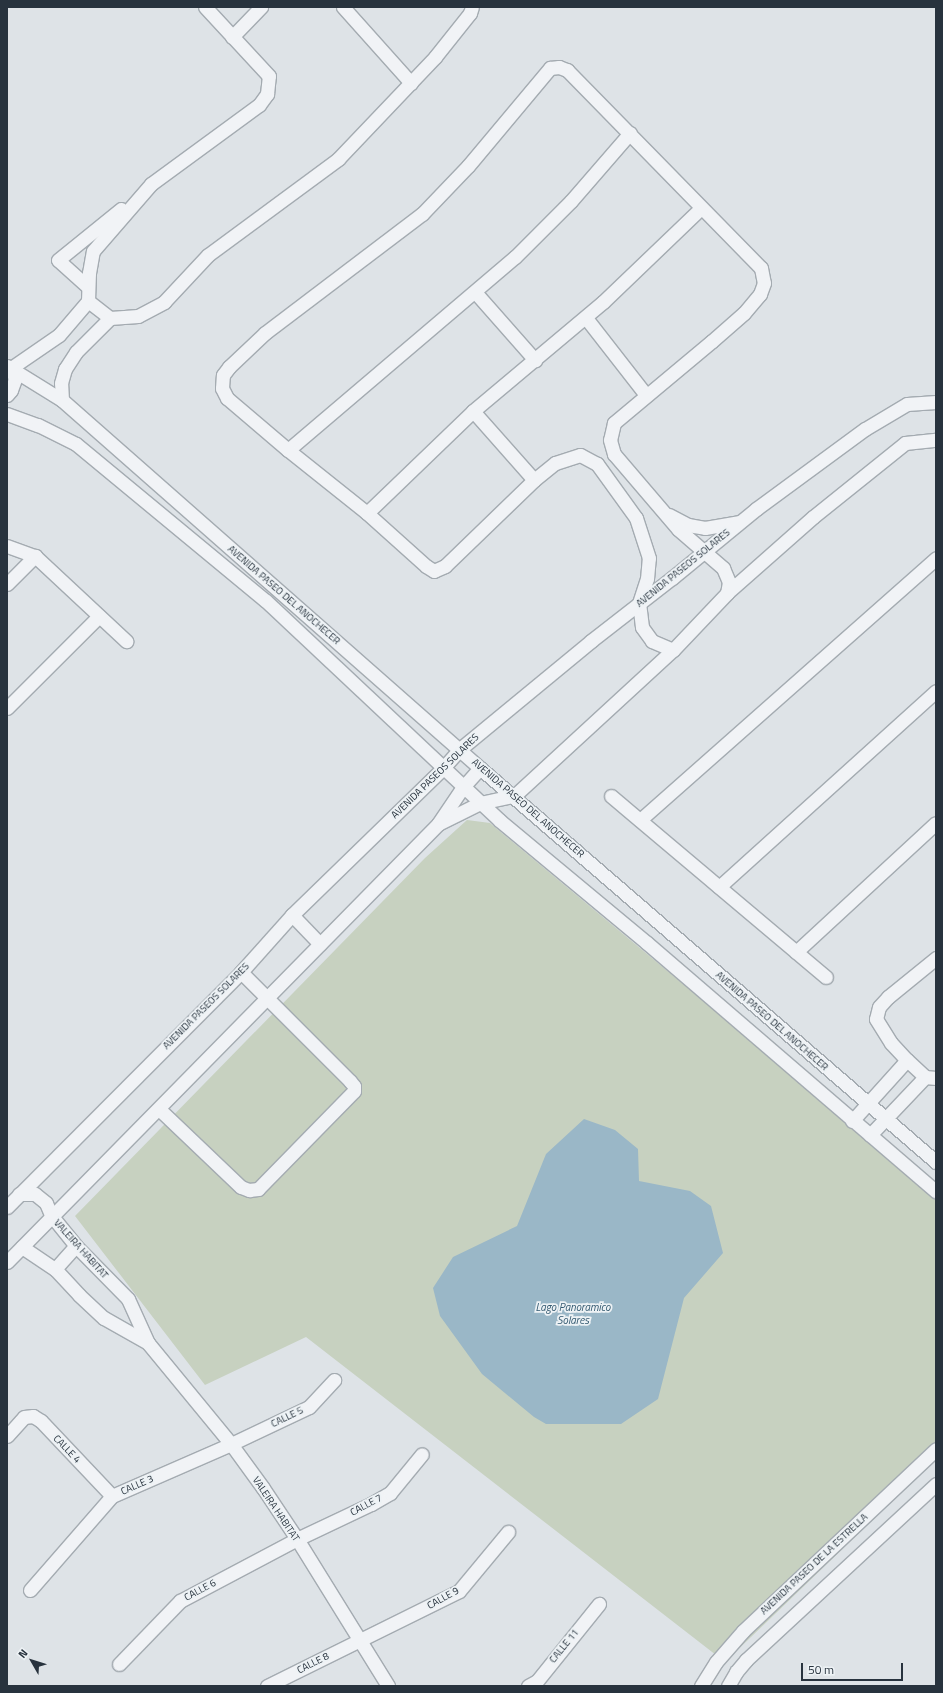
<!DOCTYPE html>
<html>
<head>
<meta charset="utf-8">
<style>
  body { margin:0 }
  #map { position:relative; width:943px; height:1693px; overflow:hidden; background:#dee3e7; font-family:"Titillium Web",sans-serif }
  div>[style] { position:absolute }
  .green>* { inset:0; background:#c7d1c0 }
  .water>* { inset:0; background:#9ab7c7 }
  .roads { filter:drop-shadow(1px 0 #a4abb1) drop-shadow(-1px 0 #a4abb1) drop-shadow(0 1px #a4abb1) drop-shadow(0 -1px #a4abb1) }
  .minor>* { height:13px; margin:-6.5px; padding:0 6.5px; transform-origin:6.5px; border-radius:6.5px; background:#f1f3f6 }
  span { translate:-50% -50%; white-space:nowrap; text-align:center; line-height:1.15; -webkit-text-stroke:3.5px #edf2f5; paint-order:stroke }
  .street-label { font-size:10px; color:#28333e }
  .water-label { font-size:11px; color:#335970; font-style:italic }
  .frame { position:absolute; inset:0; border:8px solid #28333e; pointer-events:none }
  .north { position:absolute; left:12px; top:1641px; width:40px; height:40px; -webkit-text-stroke:3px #edf2f5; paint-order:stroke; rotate:309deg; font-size:11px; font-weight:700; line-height:16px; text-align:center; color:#28333e }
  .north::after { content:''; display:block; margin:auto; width:14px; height:18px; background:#28333e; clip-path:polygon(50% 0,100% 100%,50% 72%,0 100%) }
  .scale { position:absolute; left:801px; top:1663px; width:102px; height:18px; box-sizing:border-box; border:2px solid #28333e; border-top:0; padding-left:5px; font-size:12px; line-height:14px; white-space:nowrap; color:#28333e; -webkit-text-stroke:3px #edf2f5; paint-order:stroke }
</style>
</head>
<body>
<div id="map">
  <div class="green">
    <div style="clip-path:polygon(467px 820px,490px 823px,936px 1195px,936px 1459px,725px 1662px,306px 1337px,205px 1385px,75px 1216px,425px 858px)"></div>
  </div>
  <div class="water">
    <div style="clip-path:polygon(584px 1119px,615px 1130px,638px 1149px,639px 1181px,690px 1191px,711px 1206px,723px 1253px,684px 1298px,658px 1399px,621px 1424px,546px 1424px,534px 1417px,482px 1374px,440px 1316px,433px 1288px,453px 1257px,517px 1226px,546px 1154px)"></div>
  </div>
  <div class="roads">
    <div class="minor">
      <div style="left:343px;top:7px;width:102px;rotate:48.2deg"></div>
      <div style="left:232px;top:37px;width:42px;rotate:-46deg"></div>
      <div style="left:88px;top:287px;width:40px;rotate:-138deg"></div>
      <div style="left:58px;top:260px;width:81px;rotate:-39deg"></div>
      <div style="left:475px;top:292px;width:91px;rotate:48.6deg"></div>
      <div style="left:110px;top:318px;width:28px;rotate:-142deg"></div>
      <div style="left:88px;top:301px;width:28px;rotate:-88deg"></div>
      <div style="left:89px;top:273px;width:22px;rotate:-80deg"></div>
      <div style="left:93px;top:251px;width:89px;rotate:-49.1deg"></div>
      <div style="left:151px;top:184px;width:134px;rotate:-36.2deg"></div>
      <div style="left:259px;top:105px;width:14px;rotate:-54deg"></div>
      <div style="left:267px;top:94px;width:18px;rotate:-84deg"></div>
      <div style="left:269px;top:76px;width:94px;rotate:-132.8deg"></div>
      <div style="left:586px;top:318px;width:98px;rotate:52.1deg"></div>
      <div style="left:7px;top:366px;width:65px;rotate:31.7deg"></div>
      <div style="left:62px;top:400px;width:557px;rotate:41.36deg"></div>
      <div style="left:480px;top:768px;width:603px;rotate:40.83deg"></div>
      <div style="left:7px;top:395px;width:6px;rotate:-51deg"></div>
      <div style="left:11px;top:390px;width:12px;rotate:-70deg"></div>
      <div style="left:15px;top:379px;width:12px;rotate:-110deg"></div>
      <div style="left:11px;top:368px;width:58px;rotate:-34.5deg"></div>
      <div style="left:59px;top:335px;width:45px;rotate:-49.5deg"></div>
      <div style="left:62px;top:400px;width:17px;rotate:-93deg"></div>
      <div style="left:61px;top:383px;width:15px;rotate:-74deg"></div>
      <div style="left:65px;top:369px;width:20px;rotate:-57deg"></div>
      <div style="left:76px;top:352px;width:48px;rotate:-45deg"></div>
      <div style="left:110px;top:318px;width:28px;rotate:-4deg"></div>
      <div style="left:138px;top:316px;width:30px;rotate:-28deg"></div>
      <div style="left:164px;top:302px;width:64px;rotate:-46.9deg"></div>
      <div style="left:208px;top:255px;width:162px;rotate:-36.4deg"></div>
      <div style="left:338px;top:159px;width:141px;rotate:-46.4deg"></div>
      <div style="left:435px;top:57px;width:56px;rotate:-51.5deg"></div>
      <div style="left:470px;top:13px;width:6px;rotate:-72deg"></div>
      <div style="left:473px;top:411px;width:92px;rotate:48.5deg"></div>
      <div style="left:7px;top:414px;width:33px;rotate:20deg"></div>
      <div style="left:38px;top:425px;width:42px;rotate:26.6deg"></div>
      <div style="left:76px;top:444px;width:246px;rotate:39.6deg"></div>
      <div style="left:266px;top:601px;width:320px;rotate:43.2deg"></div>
      <div style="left:499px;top:820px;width:192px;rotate:39.7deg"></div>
      <div style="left:647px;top:943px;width:381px;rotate:40.7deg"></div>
      <div style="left:288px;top:450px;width:298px;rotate:-40.4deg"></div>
      <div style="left:515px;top:257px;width:79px;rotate:-45deg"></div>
      <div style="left:571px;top:201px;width:90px;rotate:-49.1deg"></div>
      <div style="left:367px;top:513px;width:147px;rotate:-43.9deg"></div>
      <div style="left:473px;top:411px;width:170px;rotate:-40deg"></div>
      <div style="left:603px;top:302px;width:136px;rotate:-43.8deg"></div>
      <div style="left:669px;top:515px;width:21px;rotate:28deg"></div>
      <div style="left:688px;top:525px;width:17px;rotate:10deg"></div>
      <div style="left:705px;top:528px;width:34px;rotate:-10deg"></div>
      <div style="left:7px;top:546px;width:30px;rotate:20deg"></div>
      <div style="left:35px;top:556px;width:125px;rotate:43deg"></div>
      <div style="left:7px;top:584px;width:40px;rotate:-45deg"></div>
      <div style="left:673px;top:650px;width:23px;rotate:-157deg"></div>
      <div style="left:652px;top:641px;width:17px;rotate:-126deg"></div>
      <div style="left:642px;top:627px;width:24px;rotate:-97deg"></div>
      <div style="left:639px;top:603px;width:25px;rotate:-72deg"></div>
      <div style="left:647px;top:579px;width:21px;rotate:-85deg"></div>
      <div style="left:649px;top:558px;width:42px;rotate:-108deg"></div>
      <div style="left:636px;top:518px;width:67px;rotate:-125.8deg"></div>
      <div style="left:597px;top:464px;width:19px;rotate:-152deg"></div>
      <div style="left:580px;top:455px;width:26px;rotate:162deg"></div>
      <div style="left:555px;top:463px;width:27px;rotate:141deg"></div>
      <div style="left:534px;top:480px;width:124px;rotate:136deg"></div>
      <div style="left:445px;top:566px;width:12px;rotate:156deg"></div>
      <div style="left:434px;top:571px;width:9px;rotate:-148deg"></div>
      <div style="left:426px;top:566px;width:79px;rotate:-138.1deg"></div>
      <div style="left:367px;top:513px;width:101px;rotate:-141.4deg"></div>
      <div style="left:288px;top:450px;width:80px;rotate:-139.6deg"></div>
      <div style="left:227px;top:398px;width:11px;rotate:-117deg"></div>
      <div style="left:222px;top:388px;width:13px;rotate:-86deg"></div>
      <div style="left:223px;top:375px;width:10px;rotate:-53deg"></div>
      <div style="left:229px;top:367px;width:50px;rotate:-43.4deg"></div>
      <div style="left:265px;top:333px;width:197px;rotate:-37.2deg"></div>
      <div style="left:422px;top:214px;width:66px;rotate:-46.2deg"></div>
      <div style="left:468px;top:166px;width:128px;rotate:-50.1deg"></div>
      <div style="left:550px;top:68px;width:9px;rotate:-6deg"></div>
      <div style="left:559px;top:67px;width:9px;rotate:21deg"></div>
      <div style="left:567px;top:70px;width:277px;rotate:45.6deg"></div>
      <div style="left:761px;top:268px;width:15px;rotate:79deg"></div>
      <div style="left:764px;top:283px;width:12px;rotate:110deg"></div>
      <div style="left:760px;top:294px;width:25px;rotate:130deg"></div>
      <div style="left:744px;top:313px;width:43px;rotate:138.8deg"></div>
      <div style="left:712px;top:341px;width:128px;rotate:140.1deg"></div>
      <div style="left:614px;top:423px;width:17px;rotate:103deg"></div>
      <div style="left:610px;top:440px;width:15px;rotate:74deg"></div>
      <div style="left:614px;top:454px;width:99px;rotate:49.5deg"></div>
      <div style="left:678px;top:529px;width:60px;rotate:40.9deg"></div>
      <div style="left:723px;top:568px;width:15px;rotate:67deg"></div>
      <div style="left:729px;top:582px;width:11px;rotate:100deg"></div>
      <div style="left:7px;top:708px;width:130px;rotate:-45deg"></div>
      <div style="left:611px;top:796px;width:281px;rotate:40.1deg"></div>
      <div style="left:640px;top:820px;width:395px;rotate:-41.5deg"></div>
      <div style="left:440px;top:823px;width:45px;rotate:-26.6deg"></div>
      <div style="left:480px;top:803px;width:35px;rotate:-12deg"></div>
      <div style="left:514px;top:796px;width:216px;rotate:-42.6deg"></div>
      <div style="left:673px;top:650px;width:79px;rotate:-46.5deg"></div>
      <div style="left:727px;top:593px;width:115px;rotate:-41.5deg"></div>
      <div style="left:813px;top:517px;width:118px;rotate:-38.8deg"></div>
      <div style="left:905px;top:443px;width:31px;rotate:-6deg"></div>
      <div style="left:719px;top:887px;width:292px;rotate:-42.1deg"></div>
      <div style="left:292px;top:915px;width:40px;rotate:46deg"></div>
      <div style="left:796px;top:952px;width:190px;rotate:-42.7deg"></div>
      <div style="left:936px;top:958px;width:62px;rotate:140.9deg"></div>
      <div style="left:888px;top:997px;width:13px;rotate:132deg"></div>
      <div style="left:879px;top:1007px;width:12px;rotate:104deg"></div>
      <div style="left:876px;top:1019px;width:28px;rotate:58deg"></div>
      <div style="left:891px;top:1043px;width:23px;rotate:47deg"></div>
      <div style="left:907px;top:1060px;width:25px;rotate:43deg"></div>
      <div style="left:925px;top:1077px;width:11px;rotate:5deg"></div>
      <div style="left:159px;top:1109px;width:113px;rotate:43.6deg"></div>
      <div style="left:241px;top:1187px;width:9px;rotate:21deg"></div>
      <div style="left:249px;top:1190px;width:9px;rotate:-6deg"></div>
      <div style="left:258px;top:1189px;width:137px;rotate:-45.6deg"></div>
      <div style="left:354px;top:1091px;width:5px;rotate:-90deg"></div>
      <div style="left:354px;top:1086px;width:6px;rotate:-129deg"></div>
      <div style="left:350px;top:1081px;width:154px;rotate:-135deg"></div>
      <div style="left:852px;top:1121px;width:82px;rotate:-48deg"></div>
      <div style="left:870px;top:1135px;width:80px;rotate:-46.5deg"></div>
      <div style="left:19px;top:1194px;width:16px"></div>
      <div style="left:35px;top:1194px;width:14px;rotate:39deg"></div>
      <div style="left:46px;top:1203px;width:13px;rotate:67deg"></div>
      <div style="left:51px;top:1215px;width:40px;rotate:51deg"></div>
      <div style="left:76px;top:1246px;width:74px;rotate:45.5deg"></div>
      <div style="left:128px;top:1299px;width:48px;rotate:65.6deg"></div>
      <div style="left:148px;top:1343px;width:131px;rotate:50.6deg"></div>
      <div style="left:231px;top:1444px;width:54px;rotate:54deg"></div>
      <div style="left:263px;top:1488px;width:61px;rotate:56.3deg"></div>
      <div style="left:297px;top:1539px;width:173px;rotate:58.2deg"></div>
      <div style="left:7px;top:1207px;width:332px;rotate:-45.1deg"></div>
      <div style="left:241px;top:972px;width:76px;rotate:-48.2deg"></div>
      <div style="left:292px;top:915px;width:211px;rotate:-44.2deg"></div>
      <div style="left:443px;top:768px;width:25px;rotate:-48deg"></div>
      <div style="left:460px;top:749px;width:170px;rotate:-39.5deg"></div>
      <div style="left:591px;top:641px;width:103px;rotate:-37.9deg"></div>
      <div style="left:672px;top:578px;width:109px;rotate:-39.4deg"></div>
      <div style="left:756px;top:509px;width:135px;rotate:-36.3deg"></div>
      <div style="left:865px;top:429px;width:49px;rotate:-30.8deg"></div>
      <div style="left:907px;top:404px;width:29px;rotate:-4deg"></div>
      <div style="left:22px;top:1247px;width:40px;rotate:34deg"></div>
      <div style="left:55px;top:1269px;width:35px;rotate:47deg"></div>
      <div style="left:79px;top:1295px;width:34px;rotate:43deg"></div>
      <div style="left:104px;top:1318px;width:51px;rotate:29.6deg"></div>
      <div style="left:7px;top:1262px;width:614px;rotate:-45.46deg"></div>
      <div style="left:438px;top:824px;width:45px;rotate:-56deg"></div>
      <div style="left:463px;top:787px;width:25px;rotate:-48deg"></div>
      <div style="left:55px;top:1269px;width:31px;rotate:-48deg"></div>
      <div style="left:7px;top:1436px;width:25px;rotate:-48deg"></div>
      <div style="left:24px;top:1417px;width:9px;rotate:-6deg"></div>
      <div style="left:33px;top:1416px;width:9px;rotate:32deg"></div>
      <div style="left:41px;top:1421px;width:103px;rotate:46.6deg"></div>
      <div style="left:30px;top:1590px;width:125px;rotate:-48.9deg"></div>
      <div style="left:112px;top:1496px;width:130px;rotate:-23.6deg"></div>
      <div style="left:231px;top:1444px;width:86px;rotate:-25.4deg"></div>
      <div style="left:309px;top:1407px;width:37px;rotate:-47deg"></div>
      <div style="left:119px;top:1664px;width:88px;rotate:-45.9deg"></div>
      <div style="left:180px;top:1601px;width:132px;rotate:-27.9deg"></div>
      <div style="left:297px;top:1539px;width:82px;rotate:-25.3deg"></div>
      <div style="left:371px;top:1504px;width:22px;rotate:-30deg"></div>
      <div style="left:390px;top:1493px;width:50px;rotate:-50.6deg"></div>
      <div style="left:267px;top:1686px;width:214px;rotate:-26.3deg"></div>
      <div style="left:459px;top:1591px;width:77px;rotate:-50.3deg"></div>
      <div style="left:528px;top:1686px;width:10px;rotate:-29deg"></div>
      <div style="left:537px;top:1681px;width:99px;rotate:-51.2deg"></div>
      <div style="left:701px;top:1686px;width:28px;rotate:-58deg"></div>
      <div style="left:716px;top:1662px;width:41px;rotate:-48.9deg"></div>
      <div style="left:743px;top:1631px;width:265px;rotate:-43.3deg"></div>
      <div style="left:728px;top:1686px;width:16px;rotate:-60deg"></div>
      <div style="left:736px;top:1672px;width:16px;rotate:-50deg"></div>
      <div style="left:746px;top:1660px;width:259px;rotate:-42.8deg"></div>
    </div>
  </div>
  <div class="street-label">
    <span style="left:683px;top:568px;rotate:-39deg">AVENIDA PASEOS SOLARES</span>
    <span style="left:284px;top:595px;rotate:41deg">AVENIDA PASEO DEL ANOCHECER</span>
    <span style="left:435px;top:776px;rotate:-44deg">AVENIDA PASEOS SOLARES</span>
    <span style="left:528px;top:808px;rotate:41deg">AVENIDA PASEO DEL ANOCHECER</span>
    <span style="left:206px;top:1006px;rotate:-45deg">AVENIDA PASEOS SOLARES</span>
    <span style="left:772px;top:1021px;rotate:41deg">AVENIDA PASEO DEL ANOCHECER</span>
    <span style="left:81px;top:1249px;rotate:48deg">VALEIRA HABITAT</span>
    <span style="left:287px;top:1417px;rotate:-26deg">CALLE 5</span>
    <span style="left:67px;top:1449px;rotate:46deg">CALLE 4</span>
    <span style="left:137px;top:1485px;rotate:-24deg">CALLE 3</span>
    <span style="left:366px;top:1505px;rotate:-28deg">CALLE 7</span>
    <span style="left:276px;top:1509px;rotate:56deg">VALEIRA HABITAT</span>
    <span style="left:814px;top:1564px;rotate:-43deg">AVENIDA PASEO DE LA ESTRELLA</span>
    <span style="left:200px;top:1590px;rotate:-28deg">CALLE 6</span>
    <span style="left:443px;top:1598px;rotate:-29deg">CALLE 9</span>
    <span style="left:564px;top:1646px;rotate:-51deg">CALLE 11</span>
    <span style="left:313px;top:1663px;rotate:-27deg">CALLE 8</span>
  </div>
  <div class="water-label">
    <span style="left:573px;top:1314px">Lago Panoramico<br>Solares</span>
  </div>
  <div class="frame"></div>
  <div class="north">N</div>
  <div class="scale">50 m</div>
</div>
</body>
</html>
